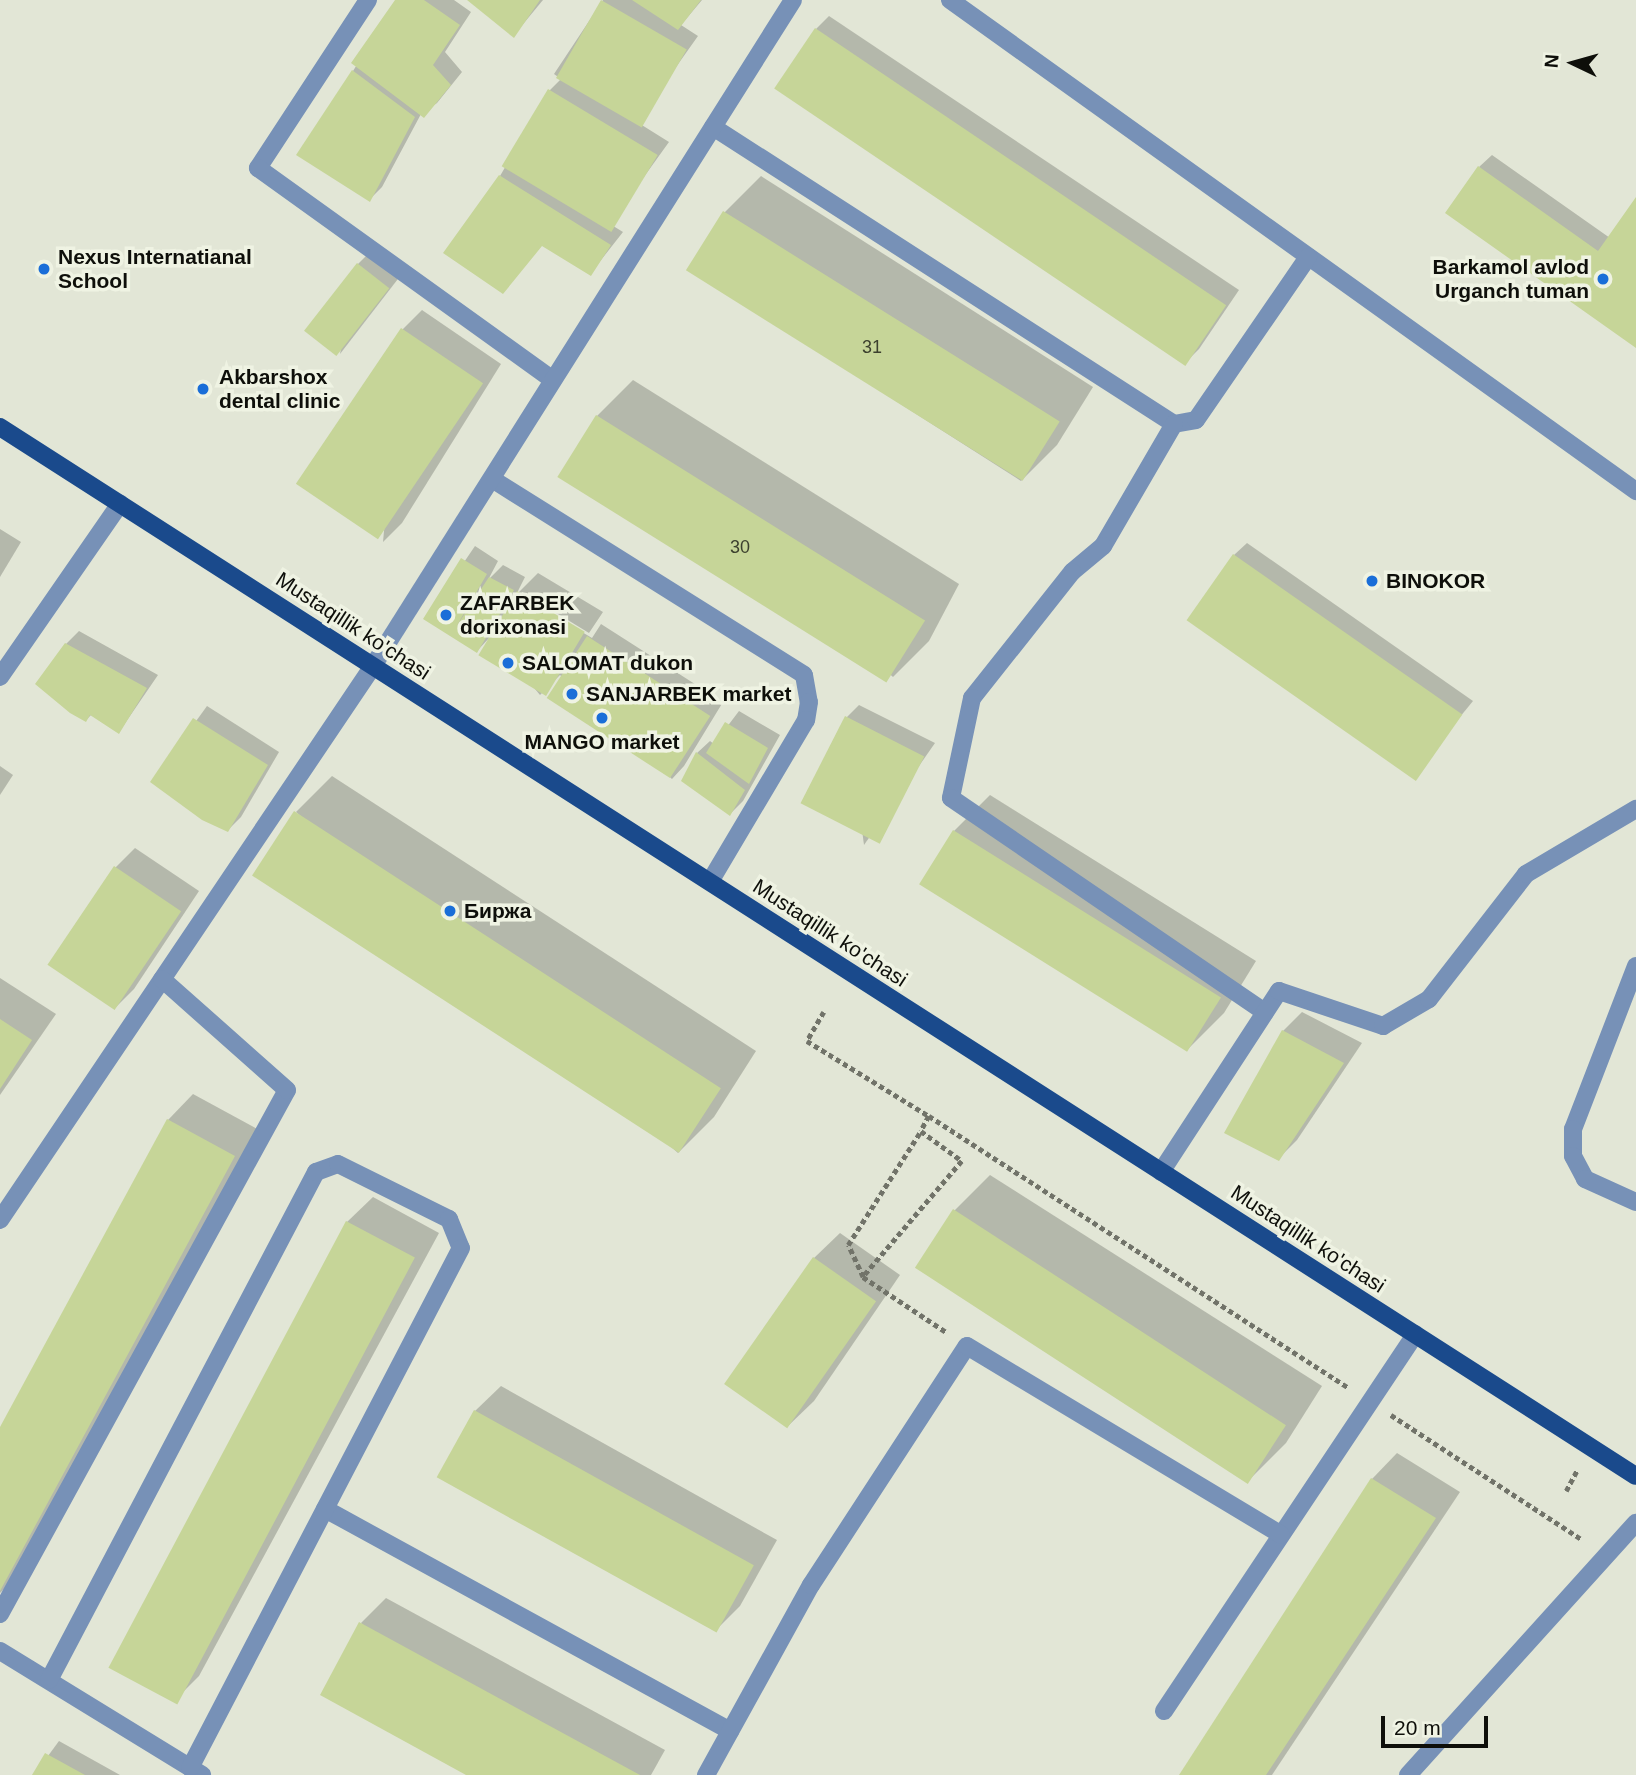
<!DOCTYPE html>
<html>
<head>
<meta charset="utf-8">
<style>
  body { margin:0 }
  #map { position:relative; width:1636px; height:1775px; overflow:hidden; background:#e2e6d6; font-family:Arial,sans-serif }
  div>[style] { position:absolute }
  .shadow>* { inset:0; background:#0003 }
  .building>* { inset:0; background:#c6d598; transform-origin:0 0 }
  .path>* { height:4.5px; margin-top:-2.25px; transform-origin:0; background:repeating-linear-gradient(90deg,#717369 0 5px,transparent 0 8.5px) }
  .minor>* { height:18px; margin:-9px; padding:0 9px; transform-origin:9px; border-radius:9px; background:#7791b7 }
  .major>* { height:18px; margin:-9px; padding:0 9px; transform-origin:9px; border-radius:9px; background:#1a4a8c }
  .dots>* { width:19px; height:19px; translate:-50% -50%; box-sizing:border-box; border:4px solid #eff3e3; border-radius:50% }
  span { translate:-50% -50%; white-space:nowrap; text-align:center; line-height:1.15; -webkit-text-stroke:7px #eff3e3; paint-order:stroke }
  .number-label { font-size:18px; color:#3c402e }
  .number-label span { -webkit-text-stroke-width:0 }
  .poi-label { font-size:21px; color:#0e0f0a; font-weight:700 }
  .left { translate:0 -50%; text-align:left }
  .right { translate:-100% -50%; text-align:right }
  .street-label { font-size:21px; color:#0e0f0a }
  .north { position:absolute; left:1538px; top:28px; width:70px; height:70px; -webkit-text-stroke:5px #eff3e3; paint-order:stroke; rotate:275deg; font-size:19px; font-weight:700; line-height:28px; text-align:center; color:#0e0f0a }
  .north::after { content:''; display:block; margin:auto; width:24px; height:32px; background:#0e0f0a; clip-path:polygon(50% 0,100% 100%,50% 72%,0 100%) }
  .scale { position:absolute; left:1381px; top:1716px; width:107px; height:32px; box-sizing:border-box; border:4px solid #0e0f0a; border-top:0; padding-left:9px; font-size:21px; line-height:24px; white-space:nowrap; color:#0e0f0a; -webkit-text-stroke:5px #eff3e3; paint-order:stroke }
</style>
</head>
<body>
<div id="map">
  <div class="shadow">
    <div style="clip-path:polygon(397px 0,454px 0,471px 12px,445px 52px,462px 72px,437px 103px,421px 114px,382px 187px,369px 200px,353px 71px)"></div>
    <div style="clip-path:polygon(470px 0,543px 0,514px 35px)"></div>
    <div style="clip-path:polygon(603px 0,702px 0,681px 25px,698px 36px,637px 122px,669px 142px,610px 224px,623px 232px,590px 274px,500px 176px,550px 90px,561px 79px,554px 74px)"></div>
    <div style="clip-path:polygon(829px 16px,1239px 290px,1199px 349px,1187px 361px,816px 29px)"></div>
    <div style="clip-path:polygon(1492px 155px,1610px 238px,1636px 200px,1636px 346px,1479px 167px)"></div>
    <div style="clip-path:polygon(761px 176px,1093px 387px,1057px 445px,1021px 481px,689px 269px,725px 212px)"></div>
    <div style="clip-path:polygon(370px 252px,401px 275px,340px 354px,358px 264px)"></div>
    <div style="clip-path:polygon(422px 310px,501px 364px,402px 523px,383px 542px,403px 329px)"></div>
    <div style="clip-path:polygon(633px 380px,959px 584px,929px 641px,893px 677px,597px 416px)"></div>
    <div style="clip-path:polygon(0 529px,21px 542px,0 577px)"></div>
    <div style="clip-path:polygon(1247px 543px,1473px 701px,1411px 777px,1234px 555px)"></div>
    <div style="clip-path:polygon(475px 546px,498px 561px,488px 580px,503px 565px,525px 577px,516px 595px,538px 573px,603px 612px,589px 633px,522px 592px,522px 596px,592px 638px,601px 624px,723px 702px,684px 766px,672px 779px,560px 675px,540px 695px,491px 636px,477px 651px,426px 618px)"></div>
    <div style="clip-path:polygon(79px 631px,158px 675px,119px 732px,92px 714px,86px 720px,66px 644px)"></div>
    <div style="clip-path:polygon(859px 705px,935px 743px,864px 845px,847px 717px)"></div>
    <div style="clip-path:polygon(207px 706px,279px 752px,241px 817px,228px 830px,152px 782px)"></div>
    <div style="clip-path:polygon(739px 711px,780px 735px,743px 801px,730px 814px,697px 753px,710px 741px,714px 744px)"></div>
    <div style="clip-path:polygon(0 766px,13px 775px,0 795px)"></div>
    <div style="clip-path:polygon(332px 776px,756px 1051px,714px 1117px,678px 1153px,296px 812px)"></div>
    <div style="clip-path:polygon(990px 795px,1256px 961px,1224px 1013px,1188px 1049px,922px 883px,954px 831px)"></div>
    <div style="clip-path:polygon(135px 848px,199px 891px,134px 989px,115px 1008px,50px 965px,116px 867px)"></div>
    <div style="clip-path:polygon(0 978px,56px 1014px,0 1095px)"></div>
    <div style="clip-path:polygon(1302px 1012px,1362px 1043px,1297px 1140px,1278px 1159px,1283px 1031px)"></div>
    <div style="clip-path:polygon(193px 1094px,259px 1130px,20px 1573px,0 1593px,0 1430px,168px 1120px)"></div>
    <div style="clip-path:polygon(990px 1175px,1322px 1386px,1286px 1443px,1250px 1479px,954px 1211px)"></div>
    <div style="clip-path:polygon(373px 1197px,439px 1233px,199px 1676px,174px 1701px,347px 1222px)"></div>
    <div style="clip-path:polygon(840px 1233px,900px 1275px,814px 1401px,788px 1426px,814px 1258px)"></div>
    <div style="clip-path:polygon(501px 1386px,777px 1540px,740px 1606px,715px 1631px,475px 1411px)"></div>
    <div style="clip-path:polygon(1397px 1453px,1460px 1492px,1272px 1775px,1181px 1775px,1372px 1479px)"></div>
    <div style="clip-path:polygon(386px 1598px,665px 1750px,651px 1775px,470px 1775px,361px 1623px)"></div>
    <div style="clip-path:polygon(59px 1741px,120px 1775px,34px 1775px)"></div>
  </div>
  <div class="building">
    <div style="clip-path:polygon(395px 0,424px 0,460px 25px,433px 65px,451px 85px,424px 118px,351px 63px)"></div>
    <div style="clip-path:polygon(467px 0,540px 0,514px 38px)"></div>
    <div style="left:601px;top:0;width:99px;height:90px;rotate:30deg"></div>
    <div style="clip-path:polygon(632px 0,701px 0,678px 30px)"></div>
    <div style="left:815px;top:28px;width:496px;height:73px;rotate:34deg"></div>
    <div style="clip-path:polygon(352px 70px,415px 117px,370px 202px,296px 155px)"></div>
    <div style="left:548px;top:89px;width:128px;height:90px;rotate:31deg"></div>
    <div style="clip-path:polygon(1478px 166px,1598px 251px,1636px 197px,1636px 348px,1445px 213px)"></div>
    <div style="clip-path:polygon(499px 175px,611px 245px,591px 276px,542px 246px,503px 294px,443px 253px)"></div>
    <div style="left:723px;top:211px;width:397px;height:70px;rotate:32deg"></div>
    <div style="left:357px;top:263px;width:41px;height:86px;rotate:38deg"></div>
    <div style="left:401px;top:328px;width:99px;height:188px;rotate:34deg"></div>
    <div style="left:596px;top:415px;width:388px;height:73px;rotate:32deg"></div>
    <div style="left:1233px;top:554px;width:280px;height:81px;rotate:35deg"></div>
    <div style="clip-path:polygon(461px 558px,487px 574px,456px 627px,489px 577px,514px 590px,477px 653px,423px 619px)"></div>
    <div style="left:517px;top:591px;width:79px;height:75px;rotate:31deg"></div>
    <div style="left:587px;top:636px;width:147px;height:74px;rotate:33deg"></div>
    <div style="clip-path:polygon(65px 643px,147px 688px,119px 734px,90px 715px,86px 722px,70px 713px,35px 684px)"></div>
    <div style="left:845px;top:716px;width:89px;height:98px;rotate:27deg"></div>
    <div style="clip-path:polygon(193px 718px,268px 765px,228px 832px,202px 820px,150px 782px)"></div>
    <div style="clip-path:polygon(725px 722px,768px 748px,749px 784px,706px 753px)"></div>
    <div style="clip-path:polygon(696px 752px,745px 790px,730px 816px,681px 781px)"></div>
    <div style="left:294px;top:811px;width:509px;height:77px;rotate:33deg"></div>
    <div style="left:953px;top:830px;width:316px;height:64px;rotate:32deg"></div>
    <div style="left:114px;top:866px;width:81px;height:119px;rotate:34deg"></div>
    <div style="clip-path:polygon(0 1019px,32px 1040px,0 1089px)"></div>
    <div style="clip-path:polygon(1282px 1030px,1344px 1063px,1279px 1161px,1224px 1133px)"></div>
    <div style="clip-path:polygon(167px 1119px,235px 1156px,0 1591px,0 1427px)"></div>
    <div style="left:953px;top:1209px;width:397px;height:70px;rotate:33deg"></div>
    <div style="left:346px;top:1221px;width:78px;height:506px;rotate:28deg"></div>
    <div style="left:813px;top:1257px;width:77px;height:155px;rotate:35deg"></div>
    <div style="left:474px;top:1410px;width:320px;height:77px;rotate:29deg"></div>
    <div style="clip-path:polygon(1371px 1478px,1436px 1518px,1266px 1775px,1179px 1775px)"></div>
    <div style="clip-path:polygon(359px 1622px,640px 1775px,466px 1775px,320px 1695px)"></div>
    <div style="clip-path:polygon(45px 1753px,85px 1775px,32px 1775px)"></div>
  </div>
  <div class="path">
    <div style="left:824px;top:1012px;width:34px;rotate:120deg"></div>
    <div style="left:807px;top:1041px;width:143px;rotate:31.6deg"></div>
    <div style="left:929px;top:1116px;width:17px;rotate:118deg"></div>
    <div style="left:929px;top:1116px;width:500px;rotate:32.93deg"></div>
    <div style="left:863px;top:1277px;width:35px;rotate:-115deg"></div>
    <div style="left:848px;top:1245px;width:135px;rotate:-57.4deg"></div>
    <div style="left:921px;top:1131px;width:51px;rotate:36.2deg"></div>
    <div style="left:962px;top:1161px;width:153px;rotate:130.5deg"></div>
    <div style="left:863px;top:1277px;width:100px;rotate:33.5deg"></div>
    <div style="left:1391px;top:1415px;width:229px;rotate:33.1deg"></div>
    <div style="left:1566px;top:1491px;width:24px;rotate:-62deg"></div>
  </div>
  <div class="minor">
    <div style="left:368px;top:0;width:201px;rotate:123.2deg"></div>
    <div style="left:258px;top:168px;width:363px;rotate:35.7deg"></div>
    <div style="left:950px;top:0;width:844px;rotate:35.59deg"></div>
    <div style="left:713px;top:127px;width:548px;rotate:32.79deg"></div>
    <div style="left:1174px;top:424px;width:22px;rotate:-10deg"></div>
    <div style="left:1196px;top:420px;width:198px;rotate:-55.5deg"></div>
    <div style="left:1174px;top:424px;width:141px;rotate:120.2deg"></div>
    <div style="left:1103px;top:546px;width:40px;rotate:140deg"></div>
    <div style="left:1072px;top:572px;width:161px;rotate:128.4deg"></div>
    <div style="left:972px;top:698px;width:102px;rotate:101.9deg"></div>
    <div style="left:951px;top:798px;width:380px;rotate:34.3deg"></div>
    <div style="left:492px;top:479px;width:368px;rotate:32.1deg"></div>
    <div style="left:804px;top:675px;width:27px;rotate:80deg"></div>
    <div style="left:809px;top:702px;width:18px;rotate:99deg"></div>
    <div style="left:806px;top:720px;width:188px;rotate:120.7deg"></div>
    <div style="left:0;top:677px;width:211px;rotate:-55.3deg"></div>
    <div style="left:1636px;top:966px;width:175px;rotate:111.1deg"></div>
    <div style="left:1573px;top:1129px;width:27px;rotate:90deg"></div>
    <div style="left:1573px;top:1156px;width:26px;rotate:62deg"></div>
    <div style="left:1585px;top:1179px;width:56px;rotate:24.3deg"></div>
    <div style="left:1161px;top:1172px;width:216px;rotate:-56.9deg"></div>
    <div style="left:1279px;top:991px;width:110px;rotate:18.6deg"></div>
    <div style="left:1383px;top:1026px;width:53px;rotate:-30.4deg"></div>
    <div style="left:1429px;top:999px;width:158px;rotate:-52.2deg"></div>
    <div style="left:1526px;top:874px;width:128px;rotate:-30.6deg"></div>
    <div style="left:0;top:1220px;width:668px;rotate:-56.05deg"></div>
    <div style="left:373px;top:666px;width:787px;rotate:-57.76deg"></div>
    <div style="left:325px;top:1509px;width:462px;rotate:28.7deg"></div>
    <div style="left:0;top:1614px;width:597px;rotate:-61.29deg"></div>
    <div style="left:287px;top:1090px;width:167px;rotate:-138.4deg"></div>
    <div style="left:0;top:1651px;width:237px;rotate:31.5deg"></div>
    <div style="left:49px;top:1680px;width:574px;rotate:-62.27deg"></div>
    <div style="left:316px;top:1172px;width:23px;rotate:-20deg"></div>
    <div style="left:338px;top:1164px;width:124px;rotate:26.4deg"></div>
    <div style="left:449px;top:1219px;width:31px;rotate:68deg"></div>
    <div style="left:461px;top:1248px;width:586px;rotate:117.53deg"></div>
    <div style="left:1164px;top:1711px;width:453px;rotate:-56.3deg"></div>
    <div style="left:706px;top:1775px;width:217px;rotate:-61.1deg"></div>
    <div style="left:811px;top:1585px;width:285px;rotate:-56.9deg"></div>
    <div style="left:967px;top:1346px;width:366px;rotate:31deg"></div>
    <div style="left:1408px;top:1775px;width:340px;rotate:-47.9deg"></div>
  </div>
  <div class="major">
    <div style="left:0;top:427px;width:1943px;rotate:32.67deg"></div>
  </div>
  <div class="dots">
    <div style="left:44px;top:269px;background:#1a6ed8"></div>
    <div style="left:1603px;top:279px;background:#1a6ed8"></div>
    <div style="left:203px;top:389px;background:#1a6ed8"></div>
    <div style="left:1372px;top:581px;background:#1a6ed8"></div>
    <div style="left:446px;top:615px;background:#1a6ed8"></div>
    <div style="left:508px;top:663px;background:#1a6ed8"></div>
    <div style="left:572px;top:694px;background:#1a6ed8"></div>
    <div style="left:602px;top:718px;background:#1a6ed8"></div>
    <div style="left:450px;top:911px;background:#1a6ed8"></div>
  </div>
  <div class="number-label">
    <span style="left:872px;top:347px">31</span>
    <span style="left:740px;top:547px">30</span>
  </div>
  <div class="poi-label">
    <span class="left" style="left:58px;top:269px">Nexus Internatianal<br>School</span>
    <span class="right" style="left:1589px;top:279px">Barkamol avlod<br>Urganch tuman</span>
    <span class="left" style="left:219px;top:389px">Akbarshox<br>dental clinic</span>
    <span class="left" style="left:1386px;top:581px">BINOKOR</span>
    <span class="left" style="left:460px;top:615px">ZAFARBEK<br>dorixonasi</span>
    <span class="left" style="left:522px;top:663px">SALOMAT dukon</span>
    <span class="left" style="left:586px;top:694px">SANJARBEK market</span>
    <span style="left:602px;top:742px">MANGO market</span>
    <span class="left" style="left:464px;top:911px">Биржа</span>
  </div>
  <div class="street-label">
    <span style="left:353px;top:626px;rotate:33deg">Mustaqillik ko'chasi</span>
    <span style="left:830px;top:933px;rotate:33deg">Mustaqillik ko'chasi</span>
    <span style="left:1308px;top:1239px;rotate:33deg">Mustaqillik ko'chasi</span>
  </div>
  <div class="north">N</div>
  <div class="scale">20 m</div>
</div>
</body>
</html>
